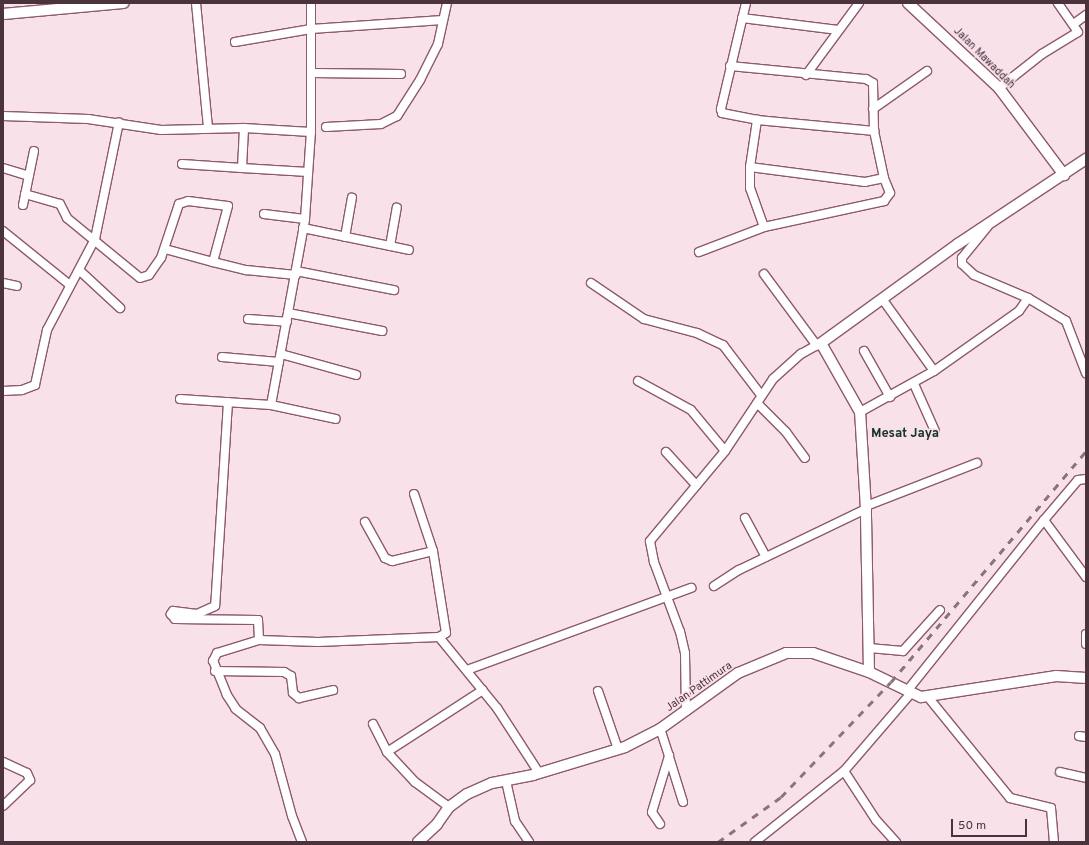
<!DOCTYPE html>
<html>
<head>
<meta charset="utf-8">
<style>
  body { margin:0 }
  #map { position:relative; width:1089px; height:845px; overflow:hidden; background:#f9e1ea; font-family:Overpass,sans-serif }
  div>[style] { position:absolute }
  .roads { filter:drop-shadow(1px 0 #8d5970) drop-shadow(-1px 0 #8d5970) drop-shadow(0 1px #8d5970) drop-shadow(0 -1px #8d5970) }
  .minor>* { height:8px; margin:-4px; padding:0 4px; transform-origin:4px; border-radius:4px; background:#fff }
  .tertiary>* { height:10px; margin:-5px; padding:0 5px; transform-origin:5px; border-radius:5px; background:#fff }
  .rail>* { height:3px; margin-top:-1.5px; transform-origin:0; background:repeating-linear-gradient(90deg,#8b737d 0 7px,transparent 0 14px) }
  span { translate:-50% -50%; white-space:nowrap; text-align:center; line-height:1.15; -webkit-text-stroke:3.5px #f9e1ea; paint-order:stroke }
  .street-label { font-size:11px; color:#4a333d }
  .quarter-label { font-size:13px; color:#14332a; font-weight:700 }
  .frame { position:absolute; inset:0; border:4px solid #4a333d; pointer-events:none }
  .scale { position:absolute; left:951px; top:819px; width:76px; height:18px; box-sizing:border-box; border:2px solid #4a333d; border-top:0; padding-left:5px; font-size:12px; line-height:14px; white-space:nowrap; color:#4a333d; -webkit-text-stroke:3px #f9e1ea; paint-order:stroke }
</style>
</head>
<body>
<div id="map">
  <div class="roads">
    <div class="minor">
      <div style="left:196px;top:3px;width:126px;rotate:84.5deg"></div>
      <div style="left:746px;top:3px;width:109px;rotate:103.3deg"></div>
      <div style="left:721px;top:109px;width:4px;rotate:76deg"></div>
      <div style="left:722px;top:113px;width:36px;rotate:11deg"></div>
      <div style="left:757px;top:120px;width:118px;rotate:5.4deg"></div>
      <div style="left:742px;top:18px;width:97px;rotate:7.1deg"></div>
      <div style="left:1075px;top:23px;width:14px;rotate:-36deg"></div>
      <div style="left:235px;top:42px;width:77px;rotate:-9.7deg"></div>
      <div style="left:311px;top:29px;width:132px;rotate:-3.9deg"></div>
      <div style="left:730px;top:66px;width:137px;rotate:5.5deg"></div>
      <div style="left:866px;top:79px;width:8px;rotate:30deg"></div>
      <div style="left:873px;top:83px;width:48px;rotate:88.8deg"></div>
      <div style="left:874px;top:131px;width:48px;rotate:78deg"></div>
      <div style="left:884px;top:178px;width:19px;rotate:168deg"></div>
      <div style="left:865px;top:182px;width:116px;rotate:-172.6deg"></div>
      <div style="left:750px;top:167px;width:48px;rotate:-81.5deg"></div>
      <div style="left:312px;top:73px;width:89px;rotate:0.6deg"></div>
      <div style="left:806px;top:75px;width:89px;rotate:-53.6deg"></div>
      <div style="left:999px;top:88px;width:55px;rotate:-38.3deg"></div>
      <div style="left:1042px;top:54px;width:42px;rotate:-31.4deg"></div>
      <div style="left:1078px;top:32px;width:35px;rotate:-125deg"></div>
      <div style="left:873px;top:109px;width:66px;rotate:-35.1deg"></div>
      <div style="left:3px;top:116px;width:85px;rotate:2deg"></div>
      <div style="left:88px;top:119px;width:74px;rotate:8.6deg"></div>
      <div style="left:161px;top:130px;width:83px;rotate:-1.4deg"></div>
      <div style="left:244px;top:128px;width:67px;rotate:3.4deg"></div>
      <div style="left:326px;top:127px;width:55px;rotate:-3.1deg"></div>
      <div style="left:381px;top:124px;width:18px;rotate:-27deg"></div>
      <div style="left:397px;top:116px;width:43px;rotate:-57.4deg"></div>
      <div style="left:420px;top:80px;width:40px;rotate:-63.4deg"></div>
      <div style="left:438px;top:44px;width:42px;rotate:-77.6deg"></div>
      <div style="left:182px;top:164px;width:60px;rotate:3.8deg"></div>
      <div style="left:242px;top:168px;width:40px;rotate:-87.1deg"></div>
      <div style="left:3px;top:168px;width:27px;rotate:17deg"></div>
      <div style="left:242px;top:168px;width:66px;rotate:3.5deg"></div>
      <div style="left:25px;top:194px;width:36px;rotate:16deg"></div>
      <div style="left:60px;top:204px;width:16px;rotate:63deg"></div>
      <div style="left:67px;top:218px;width:94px;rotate:39.4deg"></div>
      <div style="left:140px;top:278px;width:9px;rotate:-18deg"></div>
      <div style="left:149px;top:275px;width:21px;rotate:-55deg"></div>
      <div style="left:161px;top:258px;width:57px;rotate:-71.6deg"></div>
      <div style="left:179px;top:204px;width:9px;rotate:-18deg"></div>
      <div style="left:188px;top:201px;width:40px;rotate:7.1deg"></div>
      <div style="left:228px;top:206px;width:58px;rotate:105deg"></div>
      <div style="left:213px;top:262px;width:34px;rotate:14deg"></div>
      <div style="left:246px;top:270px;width:50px;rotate:5.7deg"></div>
      <div style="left:23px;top:205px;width:55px;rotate:-78.5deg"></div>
      <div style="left:264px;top:214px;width:41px;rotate:7deg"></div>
      <div style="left:764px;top:227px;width:123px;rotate:-12.2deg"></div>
      <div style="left:884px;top:201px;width:10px;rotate:-53deg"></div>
      <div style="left:890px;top:193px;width:16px;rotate:-112deg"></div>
      <div style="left:303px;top:228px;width:108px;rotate:11.7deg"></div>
      <div style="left:3px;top:231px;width:86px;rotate:38.9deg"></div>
      <div style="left:345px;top:237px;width:40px;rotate:-80deg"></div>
      <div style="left:390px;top:246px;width:39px;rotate:-80deg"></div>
      <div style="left:165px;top:249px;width:50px;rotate:15.2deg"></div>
      <div style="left:699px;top:252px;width:70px;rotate:-21deg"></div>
      <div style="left:764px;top:227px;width:41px;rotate:-109.7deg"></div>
      <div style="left:750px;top:188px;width:21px;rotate:-90deg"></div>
      <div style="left:79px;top:270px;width:56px;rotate:42.8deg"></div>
      <div style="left:296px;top:271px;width:100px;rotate:11deg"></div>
      <div style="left:764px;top:274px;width:89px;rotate:53.6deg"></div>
      <div style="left:3px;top:283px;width:14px;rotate:12deg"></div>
      <div style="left:591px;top:283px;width:64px;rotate:34.2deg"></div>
      <div style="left:644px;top:319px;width:55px;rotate:14.8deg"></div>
      <div style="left:697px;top:333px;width:29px;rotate:25deg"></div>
      <div style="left:723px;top:345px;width:63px;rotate:52.8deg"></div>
      <div style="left:1028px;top:298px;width:44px;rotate:31.2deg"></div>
      <div style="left:1066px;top:321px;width:56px;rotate:69deg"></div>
      <div style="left:883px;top:300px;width:87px;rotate:54.3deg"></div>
      <div style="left:288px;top:313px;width:96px;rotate:10.8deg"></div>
      <div style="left:248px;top:319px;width:39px;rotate:4deg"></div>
      <div style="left:864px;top:351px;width:53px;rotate:60.5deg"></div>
      <div style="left:281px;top:354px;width:78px;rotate:15.6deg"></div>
      <div style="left:222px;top:357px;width:57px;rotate:5deg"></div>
      <div style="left:638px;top:381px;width:60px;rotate:28.7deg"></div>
      <div style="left:691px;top:410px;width:53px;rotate:50.3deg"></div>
      <div style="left:914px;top:384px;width:51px;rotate:65.9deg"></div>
      <div style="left:3px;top:391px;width:19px;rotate:-3deg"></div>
      <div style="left:22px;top:390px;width:14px;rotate:-21deg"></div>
      <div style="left:35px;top:385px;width:56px;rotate:-77.7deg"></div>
      <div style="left:47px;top:330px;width:103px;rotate:-62.2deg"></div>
      <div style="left:95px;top:239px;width:119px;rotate:-78.4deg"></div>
      <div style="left:180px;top:399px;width:91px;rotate:3.8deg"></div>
      <div style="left:271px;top:405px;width:66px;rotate:12.2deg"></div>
      <div style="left:228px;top:402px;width:204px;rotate:93.6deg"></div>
      <div style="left:215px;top:606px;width:20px;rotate:156deg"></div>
      <div style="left:197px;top:614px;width:24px;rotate:-173deg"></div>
      <div style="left:173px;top:611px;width:4px;rotate:124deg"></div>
      <div style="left:171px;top:614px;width:6px;rotate:51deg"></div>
      <div style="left:175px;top:619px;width:83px;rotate:0.7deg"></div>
      <div style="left:258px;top:620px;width:20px;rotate:87deg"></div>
      <div style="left:757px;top:403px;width:41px;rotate:45deg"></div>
      <div style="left:786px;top:432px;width:32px;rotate:54deg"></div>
      <div style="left:271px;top:405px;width:189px;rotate:-79.6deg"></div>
      <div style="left:305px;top:219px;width:87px;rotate:-86.1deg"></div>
      <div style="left:311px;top:132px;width:129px;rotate:-90deg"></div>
      <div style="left:860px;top:412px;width:85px;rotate:-29deg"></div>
      <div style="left:934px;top:371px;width:104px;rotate:-35.2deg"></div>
      <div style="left:1019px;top:311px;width:16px;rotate:-55deg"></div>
      <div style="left:1028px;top:298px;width:59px;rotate:-156.9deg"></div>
      <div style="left:974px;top:275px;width:16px;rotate:-137deg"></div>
      <div style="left:962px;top:264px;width:6px;rotate:-90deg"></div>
      <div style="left:962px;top:258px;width:41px;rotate:-50.9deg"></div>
      <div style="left:666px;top:452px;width:45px;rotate:47.7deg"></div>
      <div style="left:866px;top:506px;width:119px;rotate:-21.2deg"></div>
      <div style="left:745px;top:518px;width:44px;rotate:61.7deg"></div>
      <div style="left:1044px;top:520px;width:71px;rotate:53.6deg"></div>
      <div style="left:365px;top:522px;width:41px;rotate:60.9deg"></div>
      <div style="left:385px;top:558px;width:8px;rotate:23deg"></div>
      <div style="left:392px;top:561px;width:42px;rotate:-13.7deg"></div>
      <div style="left:714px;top:586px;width:30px;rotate:-33deg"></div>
      <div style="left:739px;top:570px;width:141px;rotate:-25.7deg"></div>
      <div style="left:1086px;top:634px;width:10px;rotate:90deg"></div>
      <div style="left:439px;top:637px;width:92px;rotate:50.8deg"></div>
      <div style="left:497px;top:708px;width:77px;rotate:57.1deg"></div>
      <div style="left:869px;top:648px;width:34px;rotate:5deg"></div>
      <div style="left:903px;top:651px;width:55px;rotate:-47.9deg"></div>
      <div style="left:467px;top:670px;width:239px;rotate:-20.1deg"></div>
      <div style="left:215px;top:671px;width:69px;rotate:0.8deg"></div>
      <div style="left:284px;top:672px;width:8px;rotate:30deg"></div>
      <div style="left:291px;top:676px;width:17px;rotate:83deg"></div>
      <div style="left:293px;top:693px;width:8px;rotate:40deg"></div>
      <div style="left:299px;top:698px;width:35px;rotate:-13deg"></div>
      <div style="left:598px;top:691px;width:61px;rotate:71deg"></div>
      <div style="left:907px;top:691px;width:219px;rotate:-51.3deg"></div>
      <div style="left:1044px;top:520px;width:52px;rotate:-49.6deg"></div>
      <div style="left:1078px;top:480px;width:8px;rotate:-7deg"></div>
      <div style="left:928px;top:697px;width:130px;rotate:50.9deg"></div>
      <div style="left:1010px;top:798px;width:42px;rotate:13.7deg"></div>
      <div style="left:1051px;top:808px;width:34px;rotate:85deg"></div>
      <div style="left:686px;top:711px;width:58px;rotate:-91deg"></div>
      <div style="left:685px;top:653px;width:22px;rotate:-103deg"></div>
      <div style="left:680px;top:632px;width:75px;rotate:-110.4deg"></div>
      <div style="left:654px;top:562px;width:21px;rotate:-101deg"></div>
      <div style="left:650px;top:541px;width:117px;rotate:-50.2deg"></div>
      <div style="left:725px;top:451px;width:87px;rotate:-56.3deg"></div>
      <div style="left:773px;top:379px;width:38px;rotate:-42deg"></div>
      <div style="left:801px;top:354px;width:23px;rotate:-29deg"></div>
      <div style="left:373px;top:724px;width:31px;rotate:63deg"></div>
      <div style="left:387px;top:752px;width:41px;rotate:47deg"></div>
      <div style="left:415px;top:782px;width:42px;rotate:36.3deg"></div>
      <div style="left:1079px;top:736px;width:7px;rotate:8deg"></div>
      <div style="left:387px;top:752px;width:114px;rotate:-32.9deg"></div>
      <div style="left:669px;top:757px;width:47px;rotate:72.7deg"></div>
      <div style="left:3px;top:762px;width:26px;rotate:25deg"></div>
      <div style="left:27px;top:773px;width:8px;rotate:67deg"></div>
      <div style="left:30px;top:780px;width:37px;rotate:136deg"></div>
      <div style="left:844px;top:771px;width:59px;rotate:56.9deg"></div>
      <div style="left:876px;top:820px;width:30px;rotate:48deg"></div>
      <div style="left:1060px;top:772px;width:27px;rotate:13deg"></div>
      <div style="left:506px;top:781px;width:41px;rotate:77.3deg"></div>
      <div style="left:515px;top:821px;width:25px;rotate:56deg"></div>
      <div style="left:660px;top:824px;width:14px;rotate:-124deg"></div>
      <div style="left:652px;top:812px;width:59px;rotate:-73.1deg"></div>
      <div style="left:669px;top:756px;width:28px;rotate:-108deg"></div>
      <div style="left:302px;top:842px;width:28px;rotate:-111deg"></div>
      <div style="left:292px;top:816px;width:64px;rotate:-105.3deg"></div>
      <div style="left:275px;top:754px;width:30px;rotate:-120deg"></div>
      <div style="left:260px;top:728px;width:31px;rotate:-142deg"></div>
      <div style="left:236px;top:709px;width:17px;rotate:-123deg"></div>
      <div style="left:227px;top:695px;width:37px;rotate:-112deg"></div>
      <div style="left:213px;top:661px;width:9px;rotate:-63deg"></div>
      <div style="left:217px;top:653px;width:44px;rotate:-17.2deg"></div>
      <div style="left:259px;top:640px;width:59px;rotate:1.9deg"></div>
      <div style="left:318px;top:642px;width:121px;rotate:-2.4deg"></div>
      <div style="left:439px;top:637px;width:8px;rotate:-30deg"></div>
      <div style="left:446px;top:633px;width:83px;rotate:-99deg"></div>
      <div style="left:433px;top:551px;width:60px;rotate:-108.4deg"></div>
      <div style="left:755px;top:842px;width:114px;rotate:-38.6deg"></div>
      <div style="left:844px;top:771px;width:103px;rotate:-49.3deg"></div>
    </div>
    <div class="tertiary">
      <div style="left:908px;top:3px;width:125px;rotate:43deg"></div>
      <div style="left:999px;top:88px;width:109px;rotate:53.2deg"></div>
      <div style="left:3px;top:14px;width:121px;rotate:-5.2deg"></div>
      <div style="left:869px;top:672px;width:163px;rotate:-91.1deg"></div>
      <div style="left:866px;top:509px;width:97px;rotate:-93.5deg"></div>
      <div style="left:860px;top:412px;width:79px;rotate:-119.5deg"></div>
      <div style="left:821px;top:343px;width:169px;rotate:-35.9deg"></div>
      <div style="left:958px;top:244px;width:154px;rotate:-33.6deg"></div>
      <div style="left:418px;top:842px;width:26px;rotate:-43deg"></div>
      <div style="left:437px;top:824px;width:21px;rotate:-55deg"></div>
      <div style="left:449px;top:807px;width:22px;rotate:-36deg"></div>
      <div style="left:467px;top:794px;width:27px;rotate:-24deg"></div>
      <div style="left:492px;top:783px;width:42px;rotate:-11deg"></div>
      <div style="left:533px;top:775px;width:96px;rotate:-16.9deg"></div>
      <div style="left:625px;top:747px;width:39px;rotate:-27deg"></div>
      <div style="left:660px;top:729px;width:96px;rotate:-35.7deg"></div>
      <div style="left:738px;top:673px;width:52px;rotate:-22.6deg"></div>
      <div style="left:786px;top:653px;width:27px"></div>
      <div style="left:813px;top:653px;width:59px;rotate:18.7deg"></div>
      <div style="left:869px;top:672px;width:58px;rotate:25.7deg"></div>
      <div style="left:921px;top:697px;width:137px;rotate:-8.8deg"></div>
      <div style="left:1056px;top:676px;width:30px;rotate:4deg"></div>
    </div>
  </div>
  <div class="rail">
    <div style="left:718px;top:842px;width:77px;rotate:-35.5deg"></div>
    <div style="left:781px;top:797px;width:159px;rotate:-46.3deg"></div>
    <div style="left:891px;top:682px;width:302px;rotate:-49.8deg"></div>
  </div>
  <div class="street-label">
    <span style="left:984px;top:58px;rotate:45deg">Jalan Mawaddah</span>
    <span style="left:699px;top:687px;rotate:-35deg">Jalan Pattimura</span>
  </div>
  <div class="quarter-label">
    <span style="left:905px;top:434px">Mesat Jaya</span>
  </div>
  <div class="frame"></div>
  <div class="scale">50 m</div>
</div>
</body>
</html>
